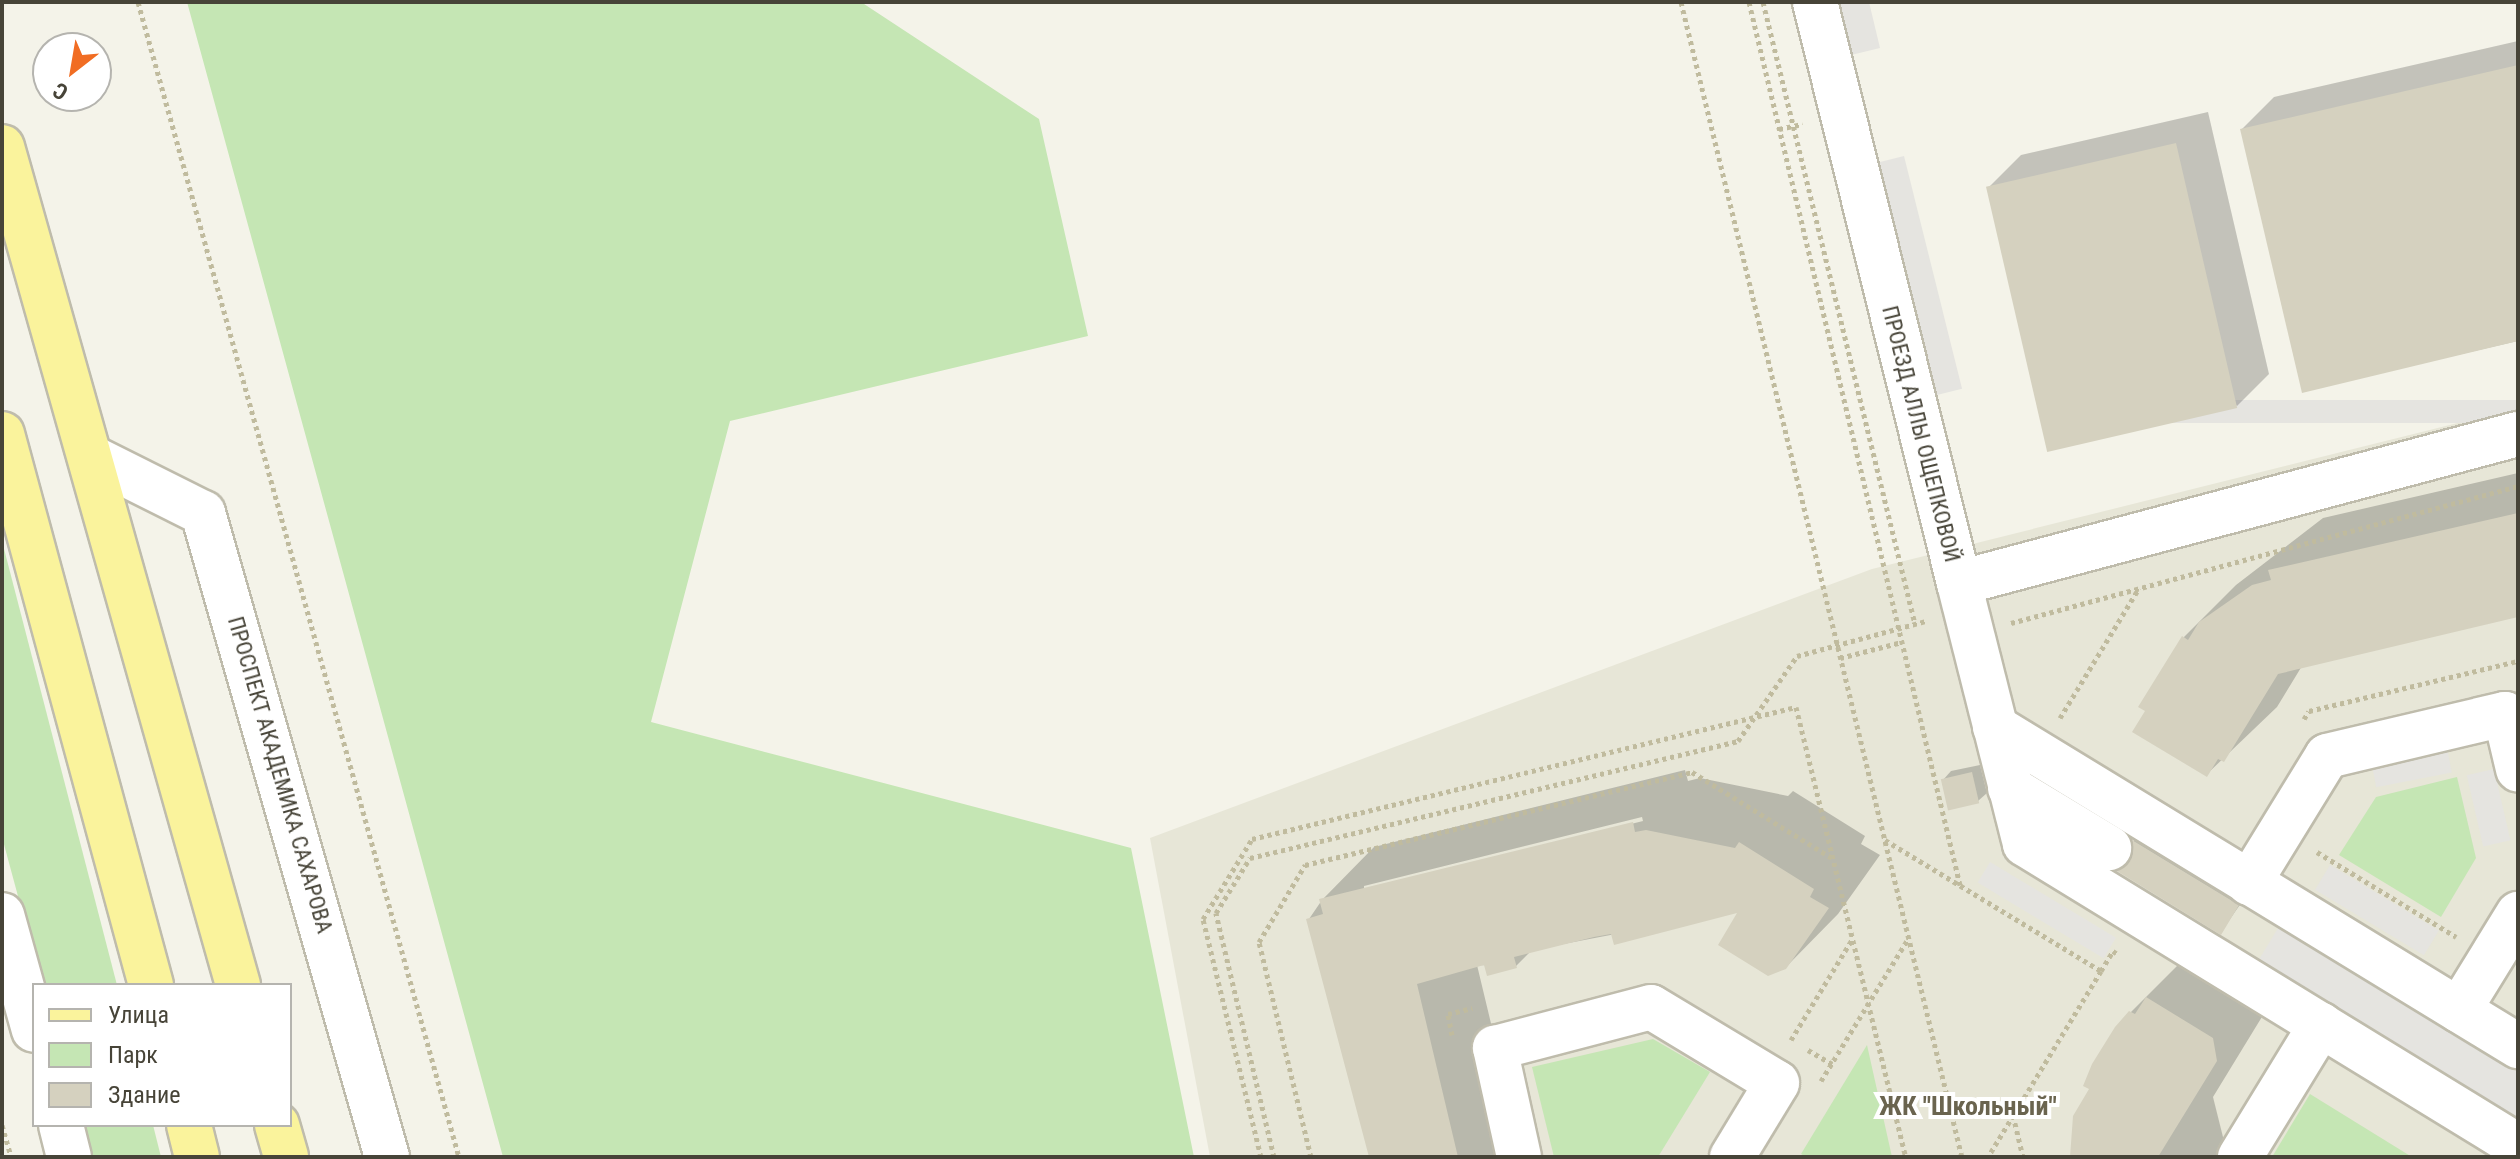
<!DOCTYPE html>
<html>
<head>
<meta charset="utf-8">
<style>
  body { margin:0 }
  #map { position:relative; width:2520px; height:1159px; overflow:hidden; background:#f4f3e9; font-family:"Roboto Condensed",sans-serif }
  div>[style] { position:absolute }
  .residential>* { inset:0; background:#e7e6d7 }
  .green>* { inset:0; background:#c5e6b4 }
  .parking>* { inset:0; background:#e5e4e0; transform-origin:0 0 }
  .shadow>* { inset:0; background:#0003 }
  .building>* { inset:0; background:#d5d1bf; transform-origin:0 0 }
  .path>* { height:5px; margin-top:-2.5px; transform-origin:0; background:repeating-linear-gradient(90deg,#c0bb9e 0 4px,transparent 0 8px) }
  .roads { filter:drop-shadow(2px 0 #bfbcac) drop-shadow(-2px 0 #bfbcac) drop-shadow(0 2px #bfbcac) drop-shadow(0 -2px #bfbcac) }
  .minor>* { height:44px; margin:-22px; padding:0 22px; transform-origin:22px; border-radius:22px; background:#fff }
  .major>* { height:44px; margin:-22px; padding:0 22px; transform-origin:22px; border-radius:22px; background:#faf39c }
  span { translate:-50% -50%; white-space:nowrap; text-align:center; line-height:1.15; -webkit-text-stroke:8px #fff; paint-order:stroke }
  .street-label { font-size:22px; color:#474438 }
  .quarter-label { font-size:26px; color:#6a644f; font-weight:700 }
  .frame { position:absolute; inset:0; border:4px solid #474438; pointer-events:none }
  .legend { position:absolute; left:32px; top:983px; width:260px; height:144px; box-sizing:border-box; background:#fff; border:2px solid #b5b4af; margin:0; padding:10px 14px; list-style:none; font-size:24px; color:#474438 }
  .legend li { display:flex; align-items:center; gap:16px; height:40px }
  .legend b { width:40px; border:2px solid #b5b4af }
  .north { position:absolute; left:32px; top:32px; width:80px; height:80px; box-sizing:border-box; background:#fff; border:2px solid #b5b4af; border-radius:50%; rotate:211deg; font-size:22px; font-weight:700; line-height:32px; text-align:center; color:#474438 }
  .north::after { content:''; display:block; margin:auto; width:28px; height:36px; background:#f16d23; clip-path:polygon(50% 0,100% 100%,50% 72%,0 100%) }
</style>
</head>
<body>
<div id="map">
  <div class="residential">
    <div style="clip-path:polygon(2518px 408px,2518px 1157px,1210px 1157px,1150px 838px,1872px 569px)"></div>
  </div>
  <div class="green">
    <div style="clip-path:polygon(187px 2px,861px 2px,1039px 119px,1088px 336px,730px 421px,651px 722px,1131px 848px,1194px 1157px,503px 1157px)"></div>
    <div style="clip-path:polygon(2px 541px,117px 985px,42px 985px,2px 837px)"></div>
    <div style="clip-path:polygon(2457px 777px,2476px 858px,2441px 917px,2339px 855px,2376px 797px)"></div>
    <div style="clip-path:polygon(1653px 1039px,1710px 1072px,1658px 1157px,1554px 1157px,1532px 1067px)"></div>
    <div style="clip-path:polygon(1867px 1045px,1892px 1157px,1806px 1157px,1801px 1154px)"></div>
    <div style="clip-path:polygon(2310px 1094px,2412px 1157px,2272px 1157px)"></div>
    <div style="clip-path:polygon(79px 1125px,153px 1125px,161px 1157px,88px 1157px)"></div>
  </div>
  <div class="parking">
    <div style="clip-path:polygon(1834px 2px,1869px 2px,1880px 48px,1847px 56px)"></div>
    <div style="left:1904px;top:156px;width:240px;height:34px;rotate:76deg"></div>
    <div style="left:2518px;top:400px;width:23px;height:417px;rotate:90deg"></div>
    <div style="left:2447px;top:748px;width:25px;height:77px;rotate:79deg"></div>
    <div style="left:2494px;top:769px;width:73px;height:28px;rotate:77deg"></div>
    <div style="left:1990px;top:862px;width:147px;height:24px;rotate:31deg"></div>
    <div style="left:2330px;top:865px;width:127px;height:29px;rotate:31deg"></div>
    <div style="clip-path:polygon(2286px 915px,2518px 1058px,2518px 1133px,2252px 971px)"></div>
  </div>
  <div class="shadow">
    <div style="clip-path:polygon(2518px 41px,2518px 341px,2304px 390px,2242px 129px,2274px 97px)"></div>
    <div style="clip-path:polygon(2208px 112px,2269px 374px,2237px 406px,1989px 187px,2021px 155px)"></div>
    <div style="clip-path:polygon(2518px 473px,2518px 615px,2302px 666px,2277px 707px,2207px 774px,2184px 637px,2236px 585px,2323px 518px)"></div>
    <div style="clip-path:polygon(1980px 765px,1987px 793px,1978px 801px,1943px 780px,1951px 771px)"></div>
    <div style="clip-path:polygon(evenodd,1685px 770px,1688px 781px,1700px 778px,1788px 796px,1793px 791px,1865px 836px,1861px 844px,1880px 855px,1838px 914px,1785px 968px,1741px 910px,1532px 950px,1516px 966px,1477px 965px,1512px 1111px,1516px 1157px,1371px 1157px,1309px 919px,1322px 900px,1374px 847px,1685px 770px,1642px 817px,1643px 821px,1364px 890px,1364px 886px,1642px 817px)"></div>
    <div style="clip-path:polygon(2142px 833px,2246px 896px,2221px 932px,2133px 859px,2134px 841px)"></div>
    <div style="clip-path:polygon(2183px 960px,2268px 1007px,2213px 1097px,2228px 1157px,2072px 1157px,2131px 1012px)"></div>
  </div>
  <div class="building">
    <div style="clip-path:polygon(2518px 65px,2518px 341px,2302px 393px,2240px 129px)"></div>
    <div style="left:2176px;top:143px;width:272px;height:195px;rotate:77deg"></div>
    <div style="clip-path:polygon(2518px 513px,2518px 617px,2278px 674px,2224px 762px,2218px 759px,2207px 777px,2132px 732px,2145px 711px,2138px 707px,2182px 636px,2188px 640px,2199px 622px,2252px 585px,2271px 580px,2268px 570px)"></div>
    <div style="left:1972px;top:772px;width:32px;height:32px;rotate:77deg"></div>
    <div style="clip-path:polygon(1633px 822px,1635px 832px,1646px 830px,1735px 848px,1739px 842px,1814px 889px,1810px 897px,1829px 908px,1786px 969px,1768px 976px,1718px 945px,1737px 913px,1614px 945px,1611px 934px,1594px 937px,1514px 957px,1517px 968px,1487px 976px,1484px 965px,1417px 984px,1458px 1157px,1369px 1157px,1306px 919px,1323px 914px,1319px 899px)"></div>
    <div style="clip-path:polygon(2132px 840px,2239px 905px,2221px 935px,2117px 871px,2131px 860px)"></div>
    <div style="clip-path:polygon(2146px 997px,2213px 1038px,2217px 1061px,2158px 1157px,2070px 1157px,2073px 1116px,2089px 1089px,2083px 1086px,2092px 1064px,2115px 1027px,2129px 1011px,2135px 1014px)"></div>
  </div>
  <div class="path">
    <div style="left:138px;top:2px;width:1199px;rotate:74.47deg"></div>
    <div style="left:1681px;top:2px;width:1189px;rotate:76.33deg"></div>
    <div style="left:1749px;top:2px;width:908px;rotate:76.56deg"></div>
    <div style="left:1763px;top:2px;width:640px;rotate:76.27deg"></div>
    <div style="left:1779px;top:129px;width:24px;rotate:-12deg"></div>
    <div style="left:2011px;top:623px;width:525px;rotate:-15.12deg"></div>
    <div style="left:1840px;top:658px;width:64px;rotate:-14.5deg"></div>
    <div style="left:2060px;top:718px;width:152px;rotate:-58.7deg"></div>
    <div style="left:2304px;top:719px;width:9px;rotate:-58deg"></div>
    <div style="left:2309px;top:711px;width:215px;rotate:-13.5deg"></div>
    <div style="left:1885px;top:840px;width:253px;rotate:31.2deg"></div>
    <div style="left:2101px;top:971px;width:218px;rotate:121.3deg"></div>
    <div style="left:2317px;top:852px;width:163px;rotate:31.4deg"></div>
    <div style="left:2101px;top:971px;width:23px;rotate:-59deg"></div>
    <div style="left:2113px;top:951px;width:4px;rotate:34deg"></div>
    <div style="left:1452px;top:1035px;width:21px;rotate:-101deg"></div>
    <div style="left:1448px;top:1014px;width:25px;rotate:-14deg"></div>
    <div style="left:1791px;top:1040px;width:119px;rotate:-58.7deg"></div>
    <div style="left:1808px;top:1050px;width:28px;rotate:30deg"></div>
    <div style="left:1821px;top:1081px;width:167px;rotate:-58.5deg"></div>
    <div style="left:2013px;top:1115px;width:43px;rotate:76.6deg"></div>
    <div style="left:2px;top:1125px;width:33px;rotate:74deg"></div>
    <div style="left:1261px;top:1157px;width:245px;rotate:-103.7deg"></div>
    <div style="left:1203px;top:919px;width:94px;rotate:-58.5deg"></div>
    <div style="left:1252px;top:839px;width:560px;rotate:-13.64deg"></div>
    <div style="left:1796px;top:707px;width:463px;rotate:76.3deg"></div>
    <div style="left:1274px;top:1157px;width:251px;rotate:-103.4deg"></div>
    <div style="left:1216px;top:913px;width:65px;rotate:-58.3deg"></div>
    <div style="left:1250px;top:858px;width:502px;rotate:-13.48deg"></div>
    <div style="left:1738px;top:741px;width:103px;rotate:-55.2deg"></div>
    <div style="left:1797px;top:656px;width:134px;rotate:-15.2deg"></div>
    <div style="left:1311px;top:1157px;width:221px;rotate:-103.6deg"></div>
    <div style="left:1259px;top:942px;width:90px;rotate:-59.1deg"></div>
    <div style="left:1305px;top:865px;width:398px;rotate:-13.5deg"></div>
    <div style="left:1692px;top:772px;width:164px;rotate:31.6deg"></div>
  </div>
  <div class="roads">
    <div class="minor">
      <div style="left:1815px;top:2px;width:599px;rotate:76.08deg"></div>
      <div style="left:1959px;top:583px;width:579px;rotate:-14.93deg"></div>
      <div style="left:93px;top:458px;width:123px;rotate:26.6deg"></div>
      <div style="left:203px;top:513px;width:670px;rotate:74.05deg"></div>
      <div style="left:1959px;top:583px;width:269px;rotate:75.8deg"></div>
      <div style="left:2025px;top:844px;width:578px;rotate:31.49deg"></div>
      <div style="left:1995px;top:727px;width:613px;rotate:31.38deg"></div>
      <div style="left:2010px;top:788px;width:116px;rotate:31.2deg"></div>
      <div style="left:2249px;top:883px;width:149px;rotate:-58.4deg"></div>
      <div style="left:2327px;top:756px;width:183px;rotate:-13.3deg"></div>
      <div style="left:2505px;top:714px;width:57px;rotate:76.7deg"></div>
      <div style="left:2px;top:915px;width:119px;rotate:74.5deg"></div>
      <div style="left:2459px;top:1010px;width:113px;rotate:-58.4deg"></div>
      <div style="left:61px;top:1125px;width:33px;rotate:76deg"></div>
      <div style="left:1519px;top:1157px;width:112px;rotate:-102.4deg"></div>
      <div style="left:1495px;top:1048px;width:161px;rotate:-14.7deg"></div>
      <div style="left:1651px;top:1007px;width:147px;rotate:31.1deg"></div>
      <div style="left:1777px;top:1083px;width:87px;rotate:121.3deg"></div>
      <div style="left:2240px;top:1157px;width:155px;rotate:-58.5deg"></div>
    </div>
    <div class="major">
      <div style="left:2px;top:147px;width:871px;rotate:74.27deg"></div>
      <div style="left:2px;top:434px;width:571px;rotate:74.87deg"></div>
      <div style="left:189px;top:1125px;width:33px;rotate:76deg"></div>
      <div style="left:277px;top:1125px;width:33px;rotate:74deg"></div>
    </div>
  </div>
  <div class="street-label">
    <span style="left:1921px;top:434px;rotate:76deg">ПРОЕЗД АЛЛЫ ОЩЕПКОВОЙ</span>
    <span style="left:280px;top:775px;rotate:74deg">ПРОСПЕКТ АКАДЕМИКА САХАРОВА</span>
  </div>
  <div class="quarter-label">
    <span style="left:1968px;top:1107px">ЖК "Школьный"</span>
  </div>
  <div class="frame"></div>
  <ul class="legend">
  <li><b style="height:10px;background:#faf39c"></b>Улица</li>
  <li><b style="height:22px;background:#c5e6b4"></b>Парк</li>
  <li><b style="height:22px;background:#d5d1bf"></b>Здание</li>
  </ul>
  <div class="north">С</div>
</div>
</body>
</html>
